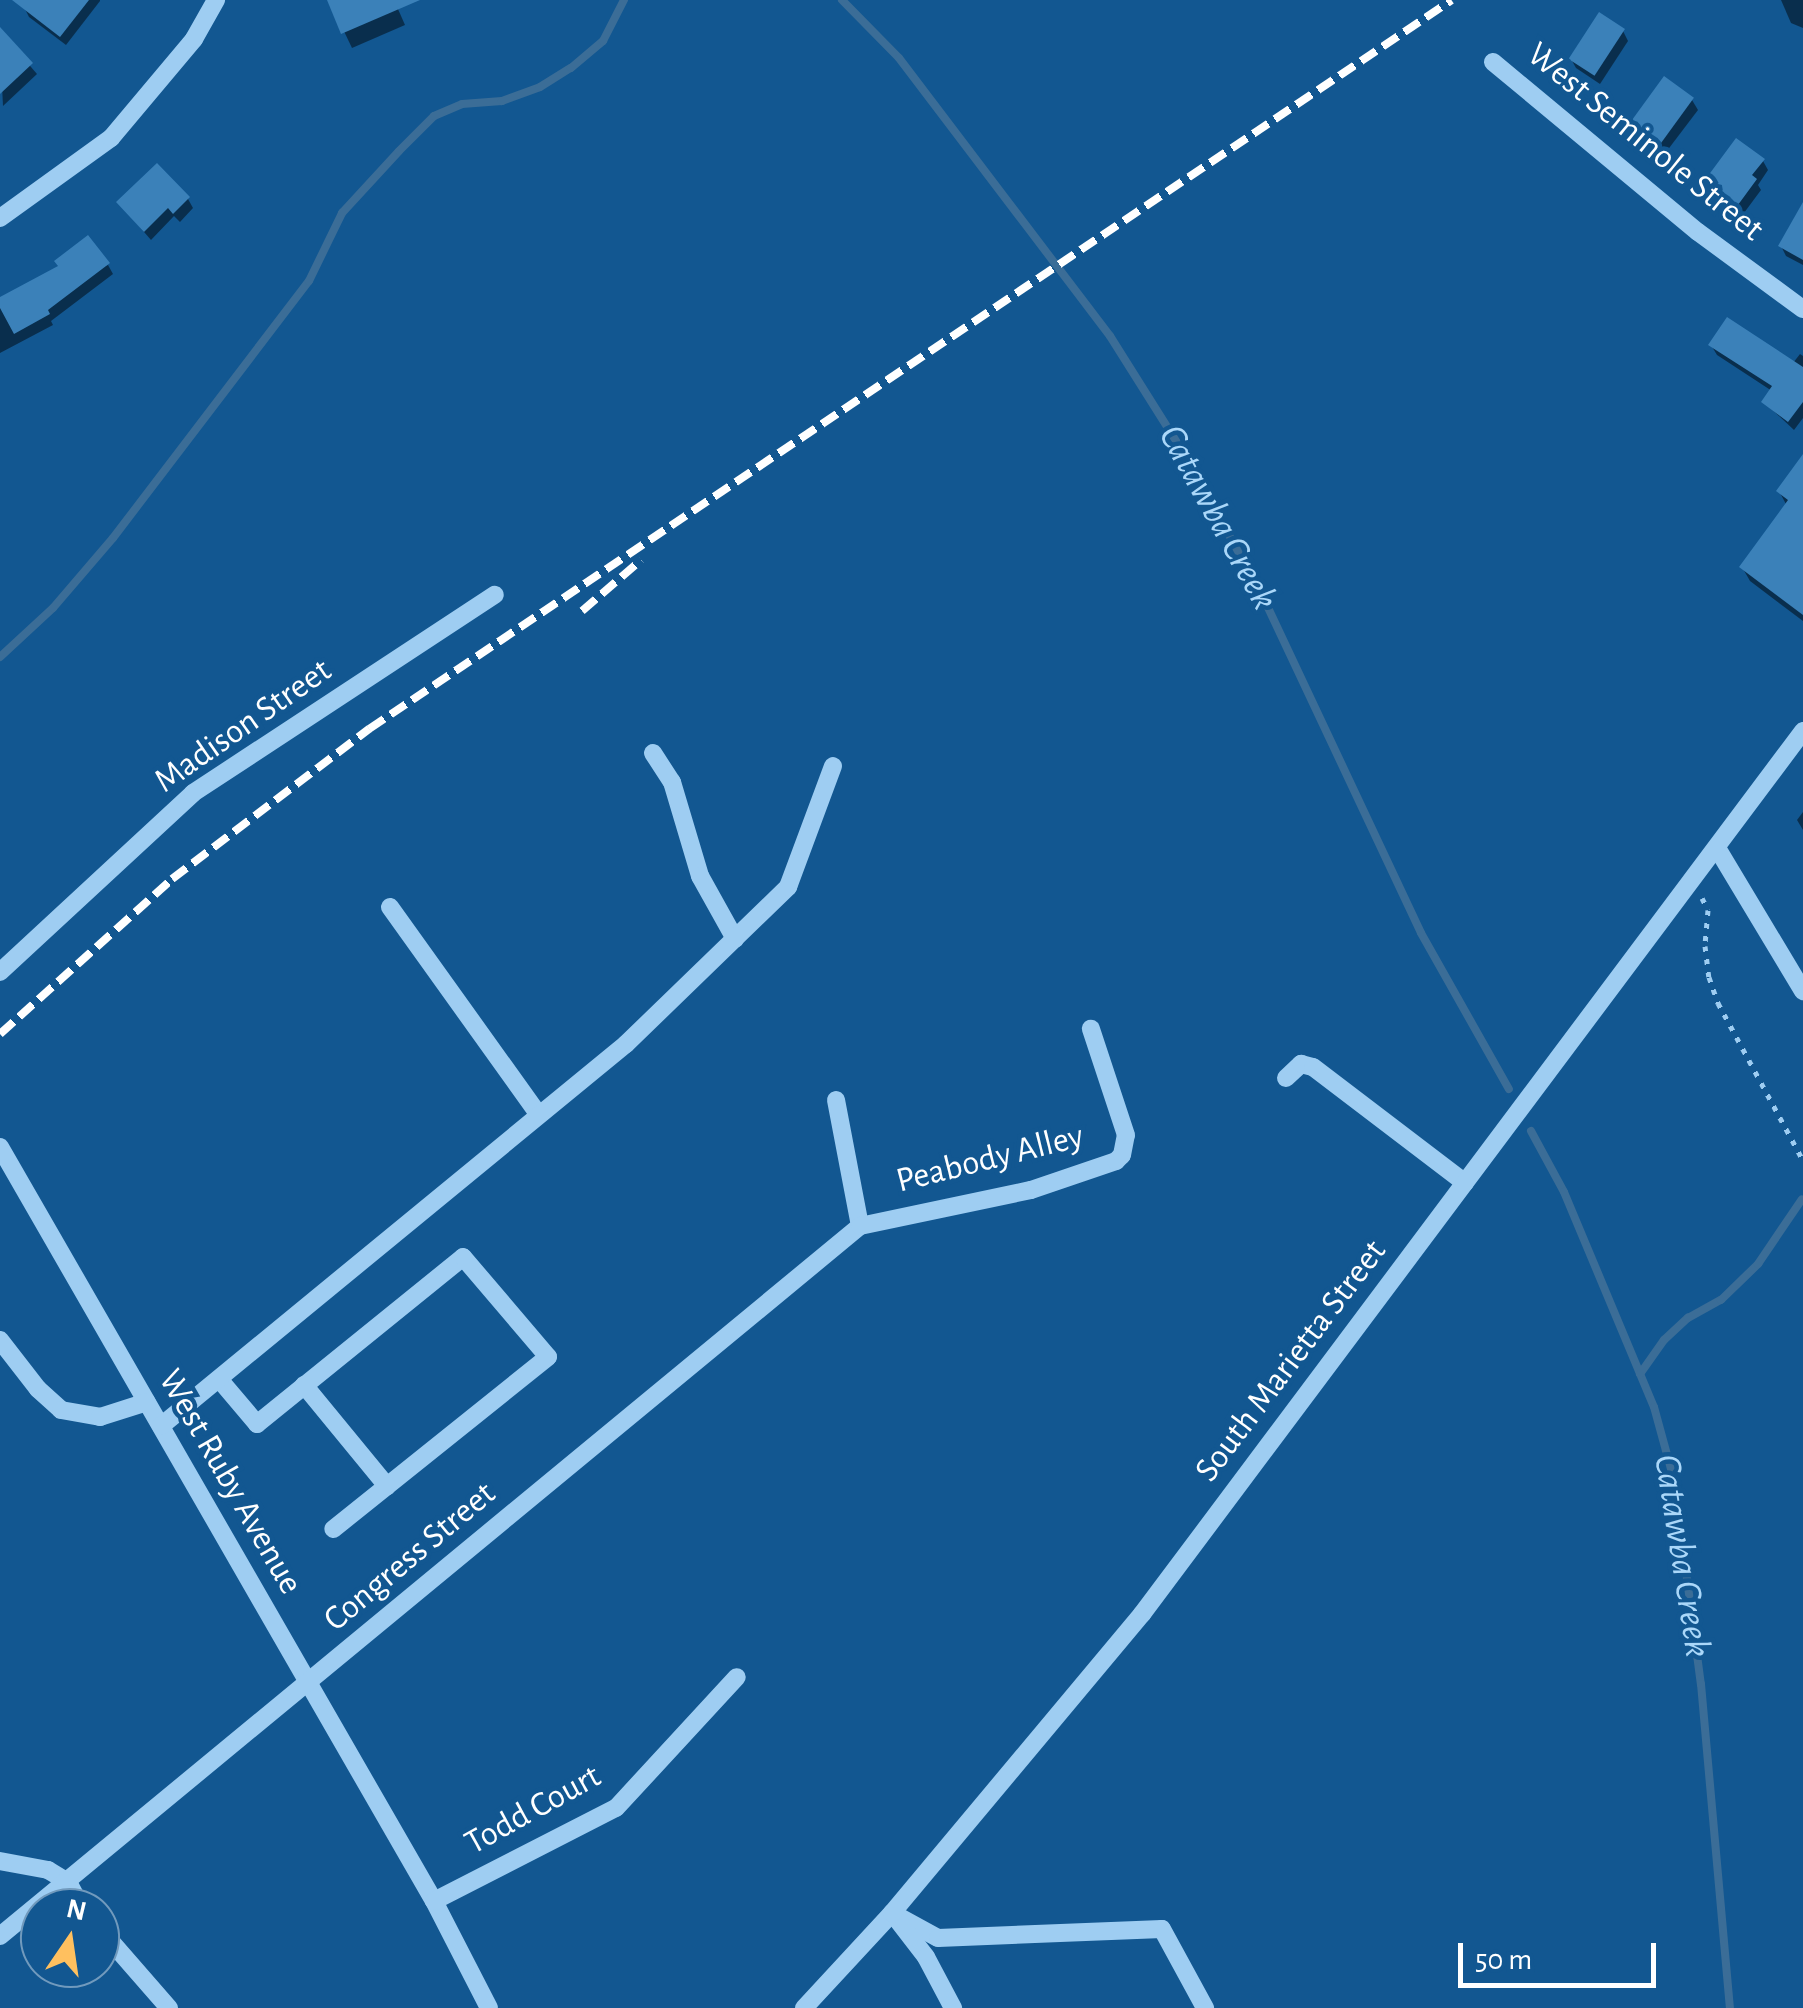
<!DOCTYPE html>
<html>
<head>
<meta charset="utf-8">
<style>
  body { margin:0 }
  #map { position:relative; width:1803px; height:2008px; overflow:hidden; background:#125791; font-family:"Alegreya Sans",sans-serif }
  div>[style] { position:absolute }
  .shadow>* { inset:0; background:#0007 }
  .stream>* { height:8px; margin:-4px; padding:0 4px; transform-origin:4px; border-radius:4px; background:#3b6d97 }
  .building>* { inset:0; background:#3b81b9; transform-origin:0 0 }
  .path>* { height:5px; margin-top:-2.5px; transform-origin:0; background:repeating-linear-gradient(90deg,#9ecdf2 0 5px,transparent 0 13px) }
  .minor>* { height:18px; margin:-9px; padding:0 9px; transform-origin:9px; border-radius:9px; background:#9ecdf2 }
  .rail>* { height:8px; margin-top:-4px; transform-origin:0; background:repeating-linear-gradient(90deg,#fff 0 18px,transparent 0 26px) }
  span { translate:-50% -50%; white-space:nowrap; text-align:center; line-height:1.15; -webkit-text-stroke:9px #125791; paint-order:stroke }
  .street-label { font-size:35px; color:#fff }
  .water-label { font-size:38px; color:#aad7f9; font-style:italic }
  .north { position:absolute; left:20px; top:1888px; width:100px; height:100px; box-sizing:border-box; background:#125791; border:2px solid #719abd; border-radius:50%; rotate:13deg; font-size:28px; font-weight:700; line-height:40px; text-align:center; color:#fff }
  .north::after { content:''; display:block; margin:auto; width:35px; height:45px; background:#ffc05f; clip-path:polygon(50% 0,100% 100%,50% 72%,0 100%) }
  .scale { position:absolute; left:1458px; top:1943px; width:198px; height:45px; box-sizing:border-box; border:5px solid #fff; border-top:0; padding-left:12px; font-size:30px; line-height:35px; white-space:nowrap; color:#fff; -webkit-text-stroke:8px #125791; paint-order:stroke }
</style>
</head>
<body>
<div id="map">
  <div class="shadow">
    <div style="clip-path:polygon(29px 0,100px 0,100px 1px,66px 45px,29px 17px,24px 7px)"></div>
    <div style="clip-path:polygon(329px 0,394px 0,405px 25px,352px 48px)"></div>
    <div style="clip-path:polygon(1781px 0,1803px 0,1803px 28px,1791px 23px)"></div>
    <div style="clip-path:polygon(1623px 31px,1628px 41px,1600px 84px,1576px 68px,1571px 59px)"></div>
    <div style="clip-path:polygon(7px 39px,37px 74px,3px 106px,0 45px)"></div>
    <div style="clip-path:polygon(1692px 100px,1698px 110px,1657px 164px,1630px 144px,1624px 134px)"></div>
    <div style="clip-path:polygon(1763px 161px,1768px 170px,1758px 185px,1761px 190px,1741px 217px,1710px 194px,1705px 185px)"></div>
    <div style="clip-path:polygon(188px 199px,193px 208px,180px 222px,174px 216px,151px 240px,119px 203px)"></div>
    <div style="clip-path:polygon(1803px 208px,1803px 265px,1786px 256px,1781px 246px)"></div>
    <div style="clip-path:polygon(108px 265px,113px 274px,51px 321px,53px 325px,0 353px,0 299px)"></div>
    <div style="clip-path:polygon(1711px 345px,1793px 363px,1800px 354px,1803px 356px,1803px 418px,1794px 430px,1764px 402px,1772px 391px,1717px 355px)"></div>
    <div style="clip-path:polygon(1803px 465px,1803px 621px,1750px 581px,1742px 567px,1787px 506px,1779px 491px)"></div>
    <div style="clip-path:polygon(1803px 812px,1803px 830px,1797px 820px)"></div>
  </div>
  <div class="stream">
    <div style="left:842px;top:0;width:81px;rotate:45.5deg"></div>
    <div style="left:899px;top:58px;width:349px;rotate:52.8deg"></div>
    <div style="left:1110px;top:336px;width:146px;rotate:57.8deg"></div>
    <div style="left:1188px;top:460px;width:156px;rotate:61.3deg"></div>
    <div style="left:1263px;top:597px;width:371px;rotate:64.8deg"></div>
    <div style="left:1421px;top:933px;width:179px;rotate:60.6deg"></div>
    <div style="left:0;top:657px;width:72px;rotate:-42.8deg"></div>
    <div style="left:53px;top:608px;width:92px;rotate:-49.4deg"></div>
    <div style="left:113px;top:538px;width:323px;rotate:-52.7deg"></div>
    <div style="left:309px;top:281px;width:76px;rotate:-64.1deg"></div>
    <div style="left:342px;top:213px;width:84px;rotate:-47.4deg"></div>
    <div style="left:399px;top:151px;width:49px;rotate:-45deg"></div>
    <div style="left:434px;top:116px;width:30px;rotate:-23deg"></div>
    <div style="left:462px;top:104px;width:40px;rotate:-4.3deg"></div>
    <div style="left:502px;top:101px;width:40px;rotate:-20.2deg"></div>
    <div style="left:540px;top:87px;width:36px;rotate:-32deg"></div>
    <div style="left:571px;top:68px;width:42px;rotate:-40.2deg"></div>
    <div style="left:603px;top:41px;width:46px;rotate:-62.9deg"></div>
    <div style="left:1531px;top:1131px;width:69px;rotate:61.6deg"></div>
    <div style="left:1564px;top:1192px;width:233px;rotate:67.3deg"></div>
    <div style="left:1654px;top:1407px;width:76px;rotate:74.7deg"></div>
    <div style="left:1674px;top:1480px;width:206px;rotate:82.5deg"></div>
    <div style="left:1701px;top:1684px;width:325px;rotate:84.9deg"></div>
    <div style="left:1640px;top:1374px;width:42px;rotate:-54.8deg"></div>
    <div style="left:1664px;top:1340px;width:33px;rotate:-43deg"></div>
    <div style="left:1688px;top:1318px;width:38px;rotate:-29deg"></div>
    <div style="left:1721px;top:1300px;width:52px;rotate:-44.2deg"></div>
    <div style="left:1758px;top:1264px;width:78px;rotate:-55.9deg"></div>
  </div>
  <div class="building">
    <div style="clip-path:polygon(12px 0,89px 0,60px 37px)"></div>
    <div style="clip-path:polygon(327px 0,420px 0,341px 34px)"></div>
    <div style="left:1599px;top:12px;width:31px;height:56px;rotate:33deg"></div>
    <div style="clip-path:polygon(0 27px,33px 63px,0 94px)"></div>
    <div style="left:1664px;top:76px;width:37px;height:72px;rotate:36deg"></div>
    <div style="clip-path:polygon(1736px 138px,1765px 159px,1752px 175px,1757px 179px,1735px 209px,1702px 184px)"></div>
    <div style="clip-path:polygon(157px 163px,190px 197px,173px 214px,168px 208px,144px 232px,116px 202px)"></div>
    <div style="clip-path:polygon(1803px 202px,1803px 260px,1778px 246px)"></div>
    <div style="clip-path:polygon(88px 235px,110px 263px,48px 310px,50px 314px,14px 334px,0 308px,0 297px,58px 266px,54px 261px)"></div>
    <div style="clip-path:polygon(1727px 317px,1803px 367px,1803px 402px,1788px 422px,1761px 402px,1772px 386px,1708px 345px)"></div>
    <div style="clip-path:polygon(1803px 454px,1803px 615px,1739px 567px,1788px 500px,1776px 491px)"></div>
  </div>
  <div class="path">
    <div style="left:1702px;top:898px;width:13px;rotate:63deg"></div>
    <div style="left:1708px;top:910px;width:36px;rotate:95deg"></div>
    <div style="left:1705px;top:946px;width:31px;rotate:83deg"></div>
    <div style="left:1709px;top:977px;width:28px;rotate:71deg"></div>
    <div style="left:1718px;top:1003px;width:179px;rotate:61.6deg"></div>
  </div>
  <div class="minor">
    <div style="left:1493px;top:62px;width:266px;rotate:39.7deg"></div>
    <div style="left:1698px;top:232px;width:130px;rotate:36.3deg"></div>
    <div style="left:0;top:218px;width:137px;rotate:-35.8deg"></div>
    <div style="left:111px;top:138px;width:129px;rotate:-50deg"></div>
    <div style="left:194px;top:39px;width:45px;rotate:-60.6deg"></div>
    <div style="left:653px;top:753px;width:35px;rotate:57deg"></div>
    <div style="left:672px;top:782px;width:98px;rotate:73.4deg"></div>
    <div style="left:700px;top:876px;width:72px;rotate:60.9deg"></div>
    <div style="left:1717px;top:848px;width:167px;rotate:59deg"></div>
    <div style="left:390px;top:907px;width:254px;rotate:54.4deg"></div>
    <div style="left:0;top:972px;width:263px;rotate:-42.8deg"></div>
    <div style="left:193px;top:793px;width:361px;rotate:-33.3deg"></div>
    <div style="left:1286px;top:1078px;width:21px;rotate:-43deg"></div>
    <div style="left:1301px;top:1064px;width:12px;rotate:14deg"></div>
    <div style="left:1313px;top:1067px;width:191px;rotate:37.3deg"></div>
    <div style="left:836px;top:1100px;width:128px;rotate:79.2deg"></div>
    <div style="left:0;top:1147px;width:870px;rotate:60.08deg"></div>
    <div style="left:434px;top:1901px;width:120px;rotate:62.8deg"></div>
    <div style="left:0;top:1340px;width:62px;rotate:52.2deg"></div>
    <div style="left:38px;top:1389px;width:31px;rotate:42deg"></div>
    <div style="left:61px;top:1410px;width:40px;rotate:10deg"></div>
    <div style="left:100px;top:1417px;width:49px;rotate:-17.7deg"></div>
    <div style="left:219px;top:1379px;width:59px;rotate:49.8deg"></div>
    <div style="left:257px;top:1424px;width:265px;rotate:-39deg"></div>
    <div style="left:463px;top:1257px;width:131px;rotate:49.6deg"></div>
    <div style="left:548px;top:1357px;width:275px;rotate:141.3deg"></div>
    <div style="left:304px;top:1385px;width:131px;rotate:50.6deg"></div>
    <div style="left:161px;top:1426px;width:602px;rotate:-39.4deg"></div>
    <div style="left:626px;top:1044px;width:226px;rotate:-44.1deg"></div>
    <div style="left:788px;top:887px;width:129px;rotate:-69.6deg"></div>
    <div style="left:0;top:1861px;width:49px;rotate:10.6deg"></div>
    <div style="left:48px;top:1870px;width:23px;rotate:31deg"></div>
    <div style="left:68px;top:1882px;width:30px;rotate:62deg"></div>
    <div style="left:434px;top:1901px;width:204px;rotate:-27.1deg"></div>
    <div style="left:616px;top:1808px;width:178px;rotate:-47.3deg"></div>
    <div style="left:892px;top:1913px;width:52px;rotate:28.5deg"></div>
    <div style="left:938px;top:1938px;width:224px;rotate:-2.3deg"></div>
    <div style="left:1162px;top:1929px;width:90px;rotate:61.4deg"></div>
    <div style="left:896px;top:1918px;width:49px;rotate:52.4deg"></div>
    <div style="left:926px;top:1957px;width:58px;rotate:62.1deg"></div>
    <div style="left:100px;top:1929px;width:105px;rotate:48.9deg"></div>
    <div style="left:0;top:1936px;width:1115px;rotate:-39.54deg"></div>
    <div style="left:860px;top:1226px;width:175px;rotate:-11.9deg"></div>
    <div style="left:1031px;top:1190px;width:90px;rotate:-18.8deg"></div>
    <div style="left:1116px;top:1161px;width:8px;rotate:-45deg"></div>
    <div style="left:1122px;top:1155px;width:20px;rotate:-79deg"></div>
    <div style="left:1126px;top:1135px;width:112px;rotate:-108.3deg"></div>
    <div style="left:804px;top:2008px;width:129px;rotate:-47.2deg"></div>
    <div style="left:892px;top:1913px;width:390px;rotate:-50.1deg"></div>
    <div style="left:1142px;top:1614px;width:1103px;rotate:-53.18deg"></div>
  </div>
  <div class="rail">
    <div style="left:582px;top:611px;width:78px;rotate:-40.8deg"></div>
    <div style="left:0;top:1034px;width:232px;rotate:-42deg"></div>
    <div style="left:172px;top:879px;width:248px;rotate:-37.3deg"></div>
    <div style="left:369px;top:729px;width:1305px;rotate:-33.95deg"></div>
  </div>
  <div class="street-label">
    <span style="left:1645px;top:142px;rotate:39deg">West Seminole Street</span>
    <span style="left:243px;top:726px;rotate:-35deg">Madison Street</span>
    <span style="left:990px;top:1159px;rotate:-14deg">Peabody Alley</span>
    <span style="left:1291px;top:1361px;rotate:-53deg">South Marietta Street</span>
    <span style="left:230px;top:1482px;rotate:60deg">West Ruby Avenue</span>
    <span style="left:410px;top:1557px;rotate:-40deg">Congress Street</span>
    <span style="left:533px;top:1810px;rotate:-29deg">Todd Court</span>
  </div>
  <div class="water-label">
    <span style="left:1217px;top:518px;rotate:61deg">Catawba Creek</span>
    <span style="left:1681px;top:1556px;rotate:81deg">Catawba Creek</span>
  </div>
  <div class="north">N</div>
  <div class="scale">50 m</div>
</div>
</body>
</html>
